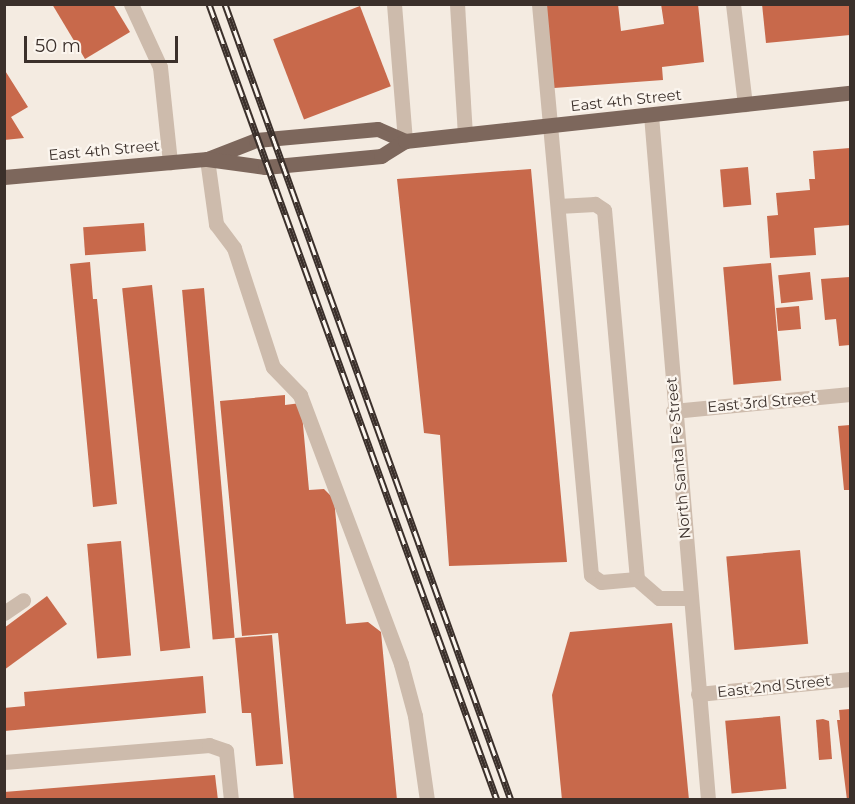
<!DOCTYPE html>
<html>
<head>
<meta charset="utf-8">
<style>
  body { margin:0 }
  #map { position:relative; width:855px; height:804px; overflow:hidden; background:#f4ebe1; font-family:Montserrat,sans-serif }
  div>[style] { position:absolute }
  .building>* { inset:0; background:#c8694b; transform-origin:0 0 }
  .minor>* { height:15px; margin:-7.5px; padding:0 7.5px; transform-origin:7.5px; border-radius:7.5px; background:#cdbbac }
  .major>* { height:15px; margin:-7.5px; padding:0 7.5px; transform-origin:7.5px; border-radius:7.5px; background:#7d675c }
  .rail>* { height:7px; margin-top:-3.5px; transform-origin:0; background:repeating-linear-gradient(90deg,#fbf5ee 0 14px,#3b302b 0 28px); box-sizing:border-box; border-block:2px solid #3b302b }
  span { translate:-50% -50%; white-space:nowrap; text-align:center; line-height:1.15; -webkit-text-stroke:4.5px #fbf5ee; paint-order:stroke }
  .street-label { font-size:15px; color:#3b302b }
  .frame { position:absolute; inset:0; border:6px solid #3b302b; pointer-events:none }
  .scale { position:absolute; left:24px; top:36px; width:154px; height:27px; box-sizing:border-box; border:3px solid #3b302b; border-top:0; padding-left:8px; font-size:18px; line-height:21px; white-space:nowrap; color:#3b302b; -webkit-text-stroke:4px #fbf5ee; paint-order:stroke }
</style>
</head>
<body>
<div id="map">
  <div class="building">
    <div style="clip-path:polygon(52px 4px,113px 4px,130px 32px,85px 59px)"></div>
    <div style="clip-path:polygon(546px 4px,618px 4px,621px 31px,664px 24px,661px 4px,698px 4px,704px 62px,662px 67px,663px 80px,554px 88px)"></div>
    <div style="clip-path:polygon(762px 4px,850px 4px,850px 35px,766px 43px)"></div>
    <div style="left:360px;top:6px;width:86px;height:93px;rotate:69deg"></div>
    <div style="clip-path:polygon(4px 69px,28px 107px,11px 117px,24px 138px,4px 140px)"></div>
    <div style="clip-path:polygon(850px 148px,850px 225px,814px 228px,816px 255px,770px 258px,767px 216px,778px 215px,776px 193px,810px 190px,809px 179px,815px 179px,813px 151px)"></div>
    <div style="left:748px;top:167px;width:38px;height:28px;rotate:85deg"></div>
    <div style="clip-path:polygon(531px 169px,567px 562px,449px 566px,440px 435px,424px 433px,397px 179px)"></div>
    <div style="left:144px;top:223px;width:28px;height:61px;rotate:86deg"></div>
    <div style="clip-path:polygon(90px 262px,93px 299px,97px 299px,117px 504px,93px 507px,70px 264px)"></div>
    <div style="left:771px;top:263px;width:118px;height:48px;rotate:85deg"></div>
    <div style="left:810px;top:272px;width:28px;height:32px;rotate:84deg"></div>
    <div style="clip-path:polygon(850px 277px,850px 345px,839px 346px,836px 319px,825px 320px,821px 279px)"></div>
    <div style="left:152px;top:285px;width:365px;height:30px;rotate:84deg"></div>
    <div style="left:204px;top:288px;width:351px;height:22px;rotate:85deg"></div>
    <div style="left:799px;top:306px;width:23px;height:23px;rotate:85deg"></div>
    <div style="clip-path:polygon(285px 395px,285px 405px,301px 403px,309px 490px,324px 489px,334px 499px,346px 624px,368px 622px,381px 632px,397px 800px,294px 800px,278px 633px,242px 636px,220px 401px)"></div>
    <div style="clip-path:polygon(850px 425px,850px 490px,844px 490px,838px 426px)"></div>
    <div style="left:121px;top:541px;width:115px;height:34px;rotate:85deg"></div>
    <div style="left:800px;top:550px;width:94px;height:74px;rotate:85deg"></div>
    <div style="clip-path:polygon(47px 596px,67px 624px,4px 670px,4px 628px)"></div>
    <div style="clip-path:polygon(672px 623px,689px 800px,562px 800px,552px 695px,570px 632px)"></div>
    <div style="clip-path:polygon(272px 635px,283px 764px,256px 766px,251px 713px,242px 713px,235px 638px)"></div>
    <div style="clip-path:polygon(203px 676px,206px 713px,4px 731px,4px 708px,25px 706px,24px 692px)"></div>
    <div style="clip-path:polygon(850px 709px,850px 800px,847px 800px,837px 720px,840px 720px,839px 710px)"></div>
    <div style="left:780px;top:716px;width:73px;height:55px;rotate:85deg"></div>
    <div style="clip-path:polygon(823px 719px,829px 721px,832px 759px,819px 760px,816px 720px)"></div>
    <div style="clip-path:polygon(215px 775px,218px 800px,4px 800px,4px 792px)"></div>
  </div>
  <div class="minor">
    <div style="left:131px;top:4px;width:69px;rotate:65.3deg"></div>
    <div style="left:160px;top:67px;width:96px;rotate:84deg"></div>
    <div style="left:394px;top:4px;width:137px;rotate:85.4deg"></div>
    <div style="left:457px;top:4px;width:131px;rotate:86.5deg"></div>
    <div style="left:539px;top:4px;width:573px;rotate:84.8deg"></div>
    <div style="left:591px;top:575px;width:12px;rotate:35deg"></div>
    <div style="left:601px;top:582px;width:36px;rotate:-5deg"></div>
    <div style="left:637px;top:579px;width:370px;rotate:-95.1deg"></div>
    <div style="left:604px;top:210px;width:11px;rotate:-146deg"></div>
    <div style="left:595px;top:204px;width:37px;rotate:177deg"></div>
    <div style="left:733px;top:4px;width:101px;rotate:83.2deg"></div>
    <div style="left:651px;top:115px;width:687px;rotate:85.24deg"></div>
    <div style="left:207px;top:159px;width:66px;rotate:82.1deg"></div>
    <div style="left:216px;top:224px;width:30px;rotate:53deg"></div>
    <div style="left:234px;top:248px;width:125px;rotate:71.9deg"></div>
    <div style="left:273px;top:367px;width:39px;rotate:46deg"></div>
    <div style="left:300px;top:395px;width:287px;rotate:69.4deg"></div>
    <div style="left:401px;top:664px;width:54px;rotate:74.9deg"></div>
    <div style="left:415px;top:716px;width:85px;rotate:81.9deg"></div>
    <div style="left:673px;top:411px;width:178px;rotate:-5.5deg"></div>
    <div style="left:637px;top:579px;width:29px;rotate:41deg"></div>
    <div style="left:659px;top:598px;width:31px"></div>
    <div style="left:4px;top:613px;width:23px;rotate:-34deg"></div>
    <div style="left:698px;top:694px;width:153px;rotate:-5.6deg"></div>
    <div style="left:4px;top:762px;width:206px;rotate:-4.7deg"></div>
    <div style="left:209px;top:745px;width:18px;rotate:19deg"></div>
    <div style="left:226px;top:751px;width:49px;rotate:84.2deg"></div>
  </div>
  <div class="major">
    <div style="left:210px;top:158px;width:49px;rotate:-21.4deg"></div>
    <div style="left:256px;top:140px;width:122px;rotate:-5.2deg"></div>
    <div style="left:378px;top:129px;width:30px;rotate:24deg"></div>
    <div style="left:4px;top:177px;width:204px;rotate:-5.1deg"></div>
    <div style="left:207px;top:159px;width:59px;rotate:7.9deg"></div>
    <div style="left:265px;top:167px;width:117px;rotate:-5.4deg"></div>
    <div style="left:381px;top:156px;width:28px;rotate:-32deg"></div>
    <div style="left:405px;top:141px;width:448px;rotate:-6.2deg"></div>
  </div>
  <div class="rail">
    <div style="left:209px;top:4px;width:846px;rotate:70.11deg"></div>
    <div style="left:225px;top:4px;width:846px;rotate:70.24deg"></div>
  </div>
  <div class="street-label">
    <span style="left:626px;top:100px;rotate:-6deg">East 4th Street</span>
    <span style="left:104px;top:150px;rotate:-5deg">East 4th Street</span>
    <span style="left:762px;top:402px;rotate:-5deg">East 3rd Street</span>
    <span style="left:678px;top:458px;rotate:-95deg">North Santa Fe Street</span>
    <span style="left:774px;top:686px;rotate:-6deg">East 2nd Street</span>
  </div>
  <div class="frame"></div>
  <div class="scale">50 m</div>
</div>
</body>
</html>
